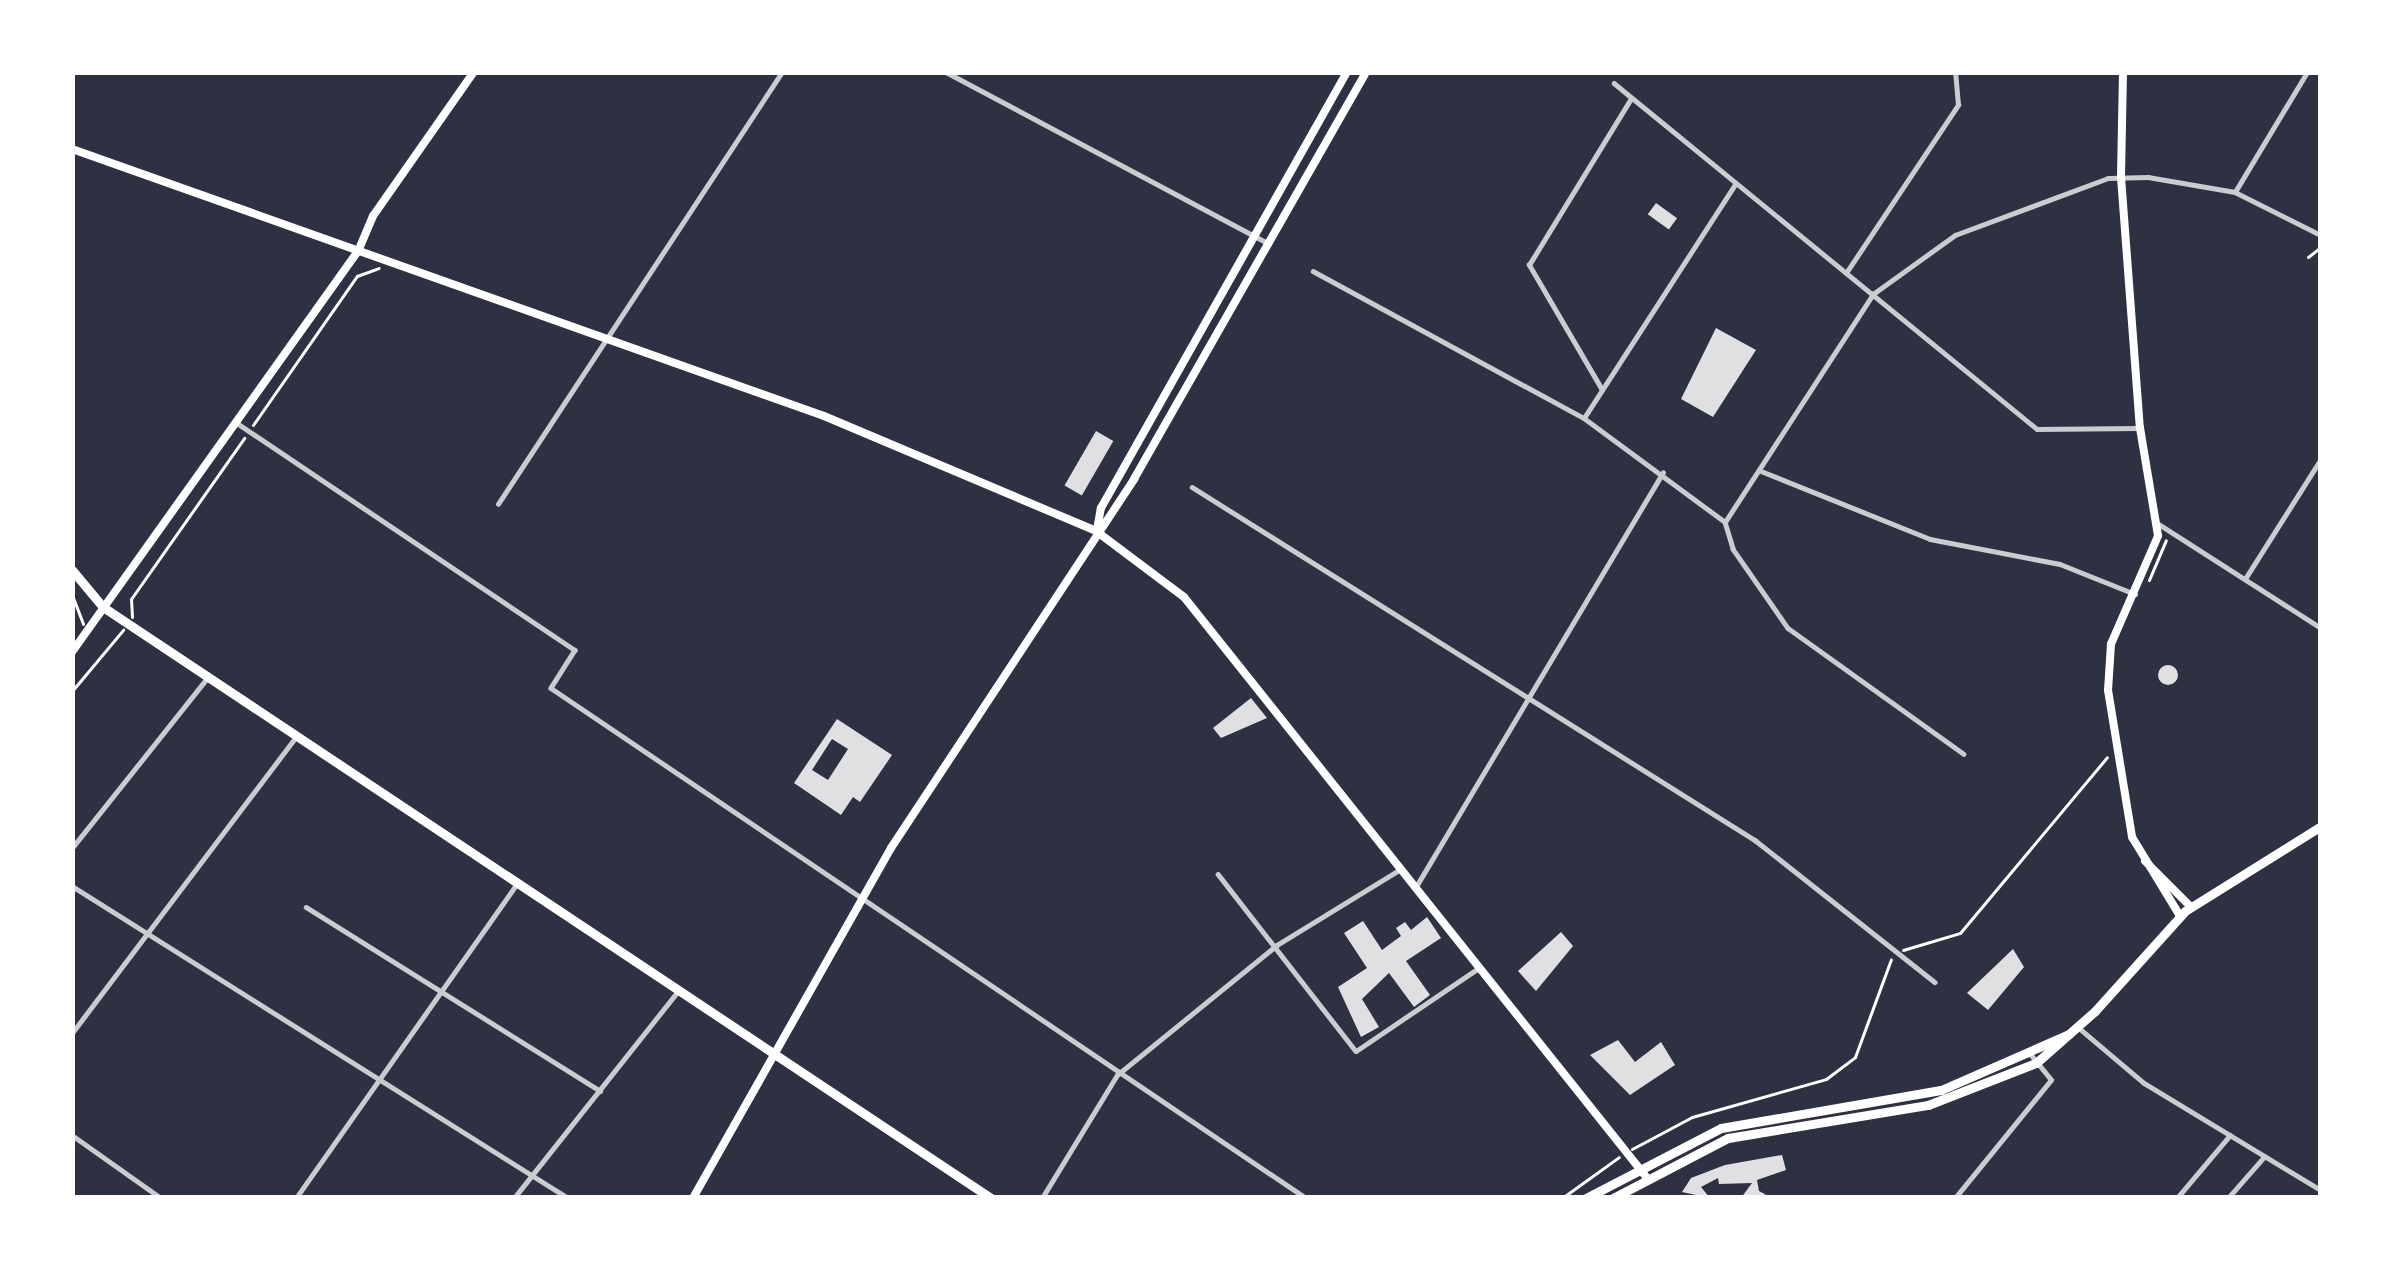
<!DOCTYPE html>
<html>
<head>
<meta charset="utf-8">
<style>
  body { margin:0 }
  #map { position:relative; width:2393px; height:1270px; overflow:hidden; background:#2d3142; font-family:"PT Sans Narrow",sans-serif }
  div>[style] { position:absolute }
  .building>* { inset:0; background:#e0e0e3; transform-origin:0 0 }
  .round { border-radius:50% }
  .path>* { height:3px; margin:-1.5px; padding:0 1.5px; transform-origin:1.5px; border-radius:1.5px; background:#fff }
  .minor>* { height:4.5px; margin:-2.25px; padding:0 2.25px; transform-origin:2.25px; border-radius:2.25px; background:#caccd0 }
  .secondary>* { height:8px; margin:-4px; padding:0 4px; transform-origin:4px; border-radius:4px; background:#fff }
  .primary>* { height:8px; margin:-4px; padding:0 4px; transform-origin:4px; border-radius:4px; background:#fff }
  .trunk>* { height:9px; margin:-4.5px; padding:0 4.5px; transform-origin:4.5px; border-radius:4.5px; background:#fff }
  span { translate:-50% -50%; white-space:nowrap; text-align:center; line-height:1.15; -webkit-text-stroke:12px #fff; paint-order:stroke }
  .frame { position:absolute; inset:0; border:75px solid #fff; pointer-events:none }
</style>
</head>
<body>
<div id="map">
  <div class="building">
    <div style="left:1656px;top:203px;width:26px;height:14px;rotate:36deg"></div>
    <div style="clip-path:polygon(1716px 328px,1756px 350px,1713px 417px,1681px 399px)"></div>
    <div style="left:1096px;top:431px;width:20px;height:63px;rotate:30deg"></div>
    <div class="round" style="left:2158px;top:665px;width:20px;height:20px"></div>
    <div style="clip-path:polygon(1251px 698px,1267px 718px,1221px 738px,1213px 728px)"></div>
    <div style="clip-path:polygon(evenodd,837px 719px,892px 755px,860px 802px,853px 797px,841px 815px,794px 783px,837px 719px,832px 739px,848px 749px,828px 780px,812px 770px,832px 739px)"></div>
    <div style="clip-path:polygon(1427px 917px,1441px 938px,1406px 961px,1430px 995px,1414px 1007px,1389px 973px,1362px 999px,1379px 1027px,1361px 1037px,1338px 987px,1367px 968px,1344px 933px,1363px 921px,1382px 950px,1401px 936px,1396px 928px,1405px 922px,1411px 930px)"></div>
    <div style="clip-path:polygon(1561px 932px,1573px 946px,1536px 991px,1518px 971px)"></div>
    <div style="clip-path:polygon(2013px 949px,2024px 967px,1988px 1010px,1967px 993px)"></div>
    <div style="clip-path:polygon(1618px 1040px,1635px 1062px,1661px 1042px,1675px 1065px,1630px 1095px,1590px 1055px)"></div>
    <div style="clip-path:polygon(1782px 1155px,1786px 1170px,1757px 1180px,1759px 1191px,1772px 1198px,1741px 1198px,1752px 1183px,1719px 1184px,1718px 1178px,1701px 1187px,1710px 1198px,1682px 1192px,1691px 1178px,1725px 1165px)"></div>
  </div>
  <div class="path">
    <div style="left:2308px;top:257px;width:16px;rotate:-38deg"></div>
    <div style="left:253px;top:425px;width:182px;rotate:-55.1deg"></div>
    <div style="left:357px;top:276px;width:23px;rotate:-20deg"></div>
    <div style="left:2149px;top:580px;width:43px;rotate:-67deg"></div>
    <div style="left:72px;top:595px;width:31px;rotate:69deg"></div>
    <div style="left:132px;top:617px;width:18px;rotate:-93deg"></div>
    <div style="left:131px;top:599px;width:197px;rotate:-54.9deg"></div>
    <div style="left:72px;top:691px;width:80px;rotate:-50.1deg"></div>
    <div style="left:1903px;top:950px;width:59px;rotate:-16.6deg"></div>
    <div style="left:1960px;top:933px;width:229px;rotate:-50.1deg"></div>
    <div style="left:1632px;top:1149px;width:68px;rotate:-28.1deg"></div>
    <div style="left:1692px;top:1117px;width:139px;rotate:-15.8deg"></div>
    <div style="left:1826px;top:1079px;width:36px;rotate:-37deg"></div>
    <div style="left:1855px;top:1057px;width:104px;rotate:-69.8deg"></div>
    <div style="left:1562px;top:1198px;width:70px;rotate:-35.7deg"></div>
  </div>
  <div class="minor">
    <div style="left:946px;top:72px;width:366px;rotate:28deg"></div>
    <div style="left:1614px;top:83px;width:546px;rotate:39.28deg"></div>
    <div style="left:2037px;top:429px;width:101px;rotate:-0.6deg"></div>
    <div style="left:2235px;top:192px;width:140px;rotate:-59deg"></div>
    <div style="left:1313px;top:271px;width:308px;rotate:28.5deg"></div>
    <div style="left:1584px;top:418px;width:175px;rotate:36.4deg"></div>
    <div style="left:1846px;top:273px;width:202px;rotate:-56.3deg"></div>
    <div style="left:1958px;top:105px;width:33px;rotate:-95deg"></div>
    <div style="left:1602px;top:390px;width:145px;rotate:-120.3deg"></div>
    <div style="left:1529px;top:265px;width:193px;rotate:-58.5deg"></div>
    <div style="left:1584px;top:418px;width:276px;rotate:-57.1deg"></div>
    <div style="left:237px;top:423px;width:407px;rotate:33.9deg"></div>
    <div style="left:575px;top:650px;width:45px;rotate:122.3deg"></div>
    <div style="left:551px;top:688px;width:911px;rotate:34.04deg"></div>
    <div style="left:1761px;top:471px;width:182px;rotate:21.9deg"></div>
    <div style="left:1930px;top:539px;width:132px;rotate:10.9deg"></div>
    <div style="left:2060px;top:564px;width:81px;rotate:21.8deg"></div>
    <div style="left:1192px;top:487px;width:665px;rotate:32.09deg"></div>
    <div style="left:1755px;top:840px;width:229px;rotate:38.3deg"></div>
    <div style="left:498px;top:504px;width:517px;rotate:-56.68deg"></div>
    <div style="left:1725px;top:522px;width:272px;rotate:-57deg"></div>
    <div style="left:1873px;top:294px;width:101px;rotate:-35.7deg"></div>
    <div style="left:1955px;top:235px;width:163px;rotate:-20.4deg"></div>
    <div style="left:2108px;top:178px;width:40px;rotate:-1.4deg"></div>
    <div style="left:2148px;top:177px;width:88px;rotate:9.8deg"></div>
    <div style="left:2235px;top:192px;width:96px;rotate:26.6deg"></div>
    <div style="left:1725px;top:522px;width:28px;rotate:73deg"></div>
    <div style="left:1733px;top:549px;width:96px;rotate:55.2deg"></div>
    <div style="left:1788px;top:628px;width:216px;rotate:35.6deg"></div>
    <div style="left:2157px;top:523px;width:195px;rotate:32.6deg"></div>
    <div style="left:2245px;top:579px;width:142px;rotate:-57.7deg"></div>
    <div style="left:72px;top:848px;width:218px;rotate:-51.5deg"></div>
    <div style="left:1218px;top:874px;width:224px;rotate:52.1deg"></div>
    <div style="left:1356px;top:1051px;width:146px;rotate:-34.1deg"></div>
    <div style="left:1417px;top:885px;width:480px;rotate:-59.2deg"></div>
    <div style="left:72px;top:886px;width:586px;rotate:32.17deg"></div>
    <div style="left:306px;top:907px;width:347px;rotate:32deg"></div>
    <div style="left:2079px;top:1028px;width:85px;rotate:40.2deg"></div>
    <div style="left:2144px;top:1083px;width:207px;rotate:31.2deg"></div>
    <div style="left:72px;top:1033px;width:373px;rotate:-52.9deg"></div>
    <div style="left:72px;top:1135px;width:109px;rotate:35.3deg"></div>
    <div style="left:296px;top:1198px;width:385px;rotate:-54.9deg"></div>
    <div style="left:514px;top:1198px;width:265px;rotate:-51.6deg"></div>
    <div style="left:1042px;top:1198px;width:144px;rotate:-58.6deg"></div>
    <div style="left:1117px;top:1075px;width:206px;rotate:-39.1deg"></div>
    <div style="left:1277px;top:945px;width:143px;rotate:-31.6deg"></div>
    <div style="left:1955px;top:1198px;width:152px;rotate:-50.9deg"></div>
    <div style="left:2051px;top:1080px;width:33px;rotate:-129deg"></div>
    <div style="left:2177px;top:1198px;width:82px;rotate:-49.9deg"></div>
    <div style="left:2228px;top:1198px;width:55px;rotate:-48.7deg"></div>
  </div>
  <div class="secondary">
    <div style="left:72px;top:149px;width:798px;rotate:19.55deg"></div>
    <div style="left:824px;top:416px;width:295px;rotate:22.9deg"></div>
    <div style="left:1096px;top:531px;width:110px;rotate:36.9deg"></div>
    <div style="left:1184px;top:597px;width:743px;rotate:51.45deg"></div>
    <div style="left:1097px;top:530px;width:22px;rotate:-80deg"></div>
    <div style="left:1101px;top:508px;width:501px;rotate:-60.57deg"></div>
    <div style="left:72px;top:652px;width:495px;rotate:-54.5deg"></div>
    <div style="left:359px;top:249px;width:36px;rotate:-67deg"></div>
    <div style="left:373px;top:216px;width:176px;rotate:-55deg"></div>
    <div style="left:693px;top:1198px;width:402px;rotate:-60.5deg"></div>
    <div style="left:891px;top:848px;width:442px;rotate:-56.6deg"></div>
    <div style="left:1134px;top:479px;width:468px;rotate:-60.3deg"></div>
  </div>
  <div class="primary">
    <div style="left:2123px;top:72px;width:105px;rotate:91.1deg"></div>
    <div style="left:2121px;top:177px;width:252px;rotate:85.7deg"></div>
    <div style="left:2140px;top:428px;width:109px;rotate:80.5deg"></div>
    <div style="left:2158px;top:536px;width:118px;rotate:113.5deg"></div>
    <div style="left:2111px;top:644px;width:46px;rotate:93.7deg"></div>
    <div style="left:2108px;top:690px;width:149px;rotate:80.7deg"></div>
    <div style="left:2132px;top:837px;width:92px;rotate:58.7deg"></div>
    <div style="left:2145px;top:861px;width:65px;rotate:45deg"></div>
  </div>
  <div class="trunk">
    <div style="left:72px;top:570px;width:48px;rotate:50deg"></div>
    <div style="left:103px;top:607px;width:1067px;rotate:33.65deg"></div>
    <div style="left:1586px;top:1198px;width:152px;rotate:-27.4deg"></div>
    <div style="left:1721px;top:1128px;width:223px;rotate:-9.8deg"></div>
    <div style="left:1941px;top:1090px;width:140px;rotate:-23.6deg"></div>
    <div style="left:1613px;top:1198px;width:130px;rotate:-27.6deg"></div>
    <div style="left:1728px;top:1138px;width:203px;rotate:-9.4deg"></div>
    <div style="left:1928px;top:1105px;width:116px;rotate:-21.3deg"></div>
    <div style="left:2036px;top:1063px;width:79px;rotate:-41.4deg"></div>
    <div style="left:2095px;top:1011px;width:135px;rotate:-48deg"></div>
    <div style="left:2185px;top:911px;width:160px;rotate:-32deg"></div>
  </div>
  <div class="frame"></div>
</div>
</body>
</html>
